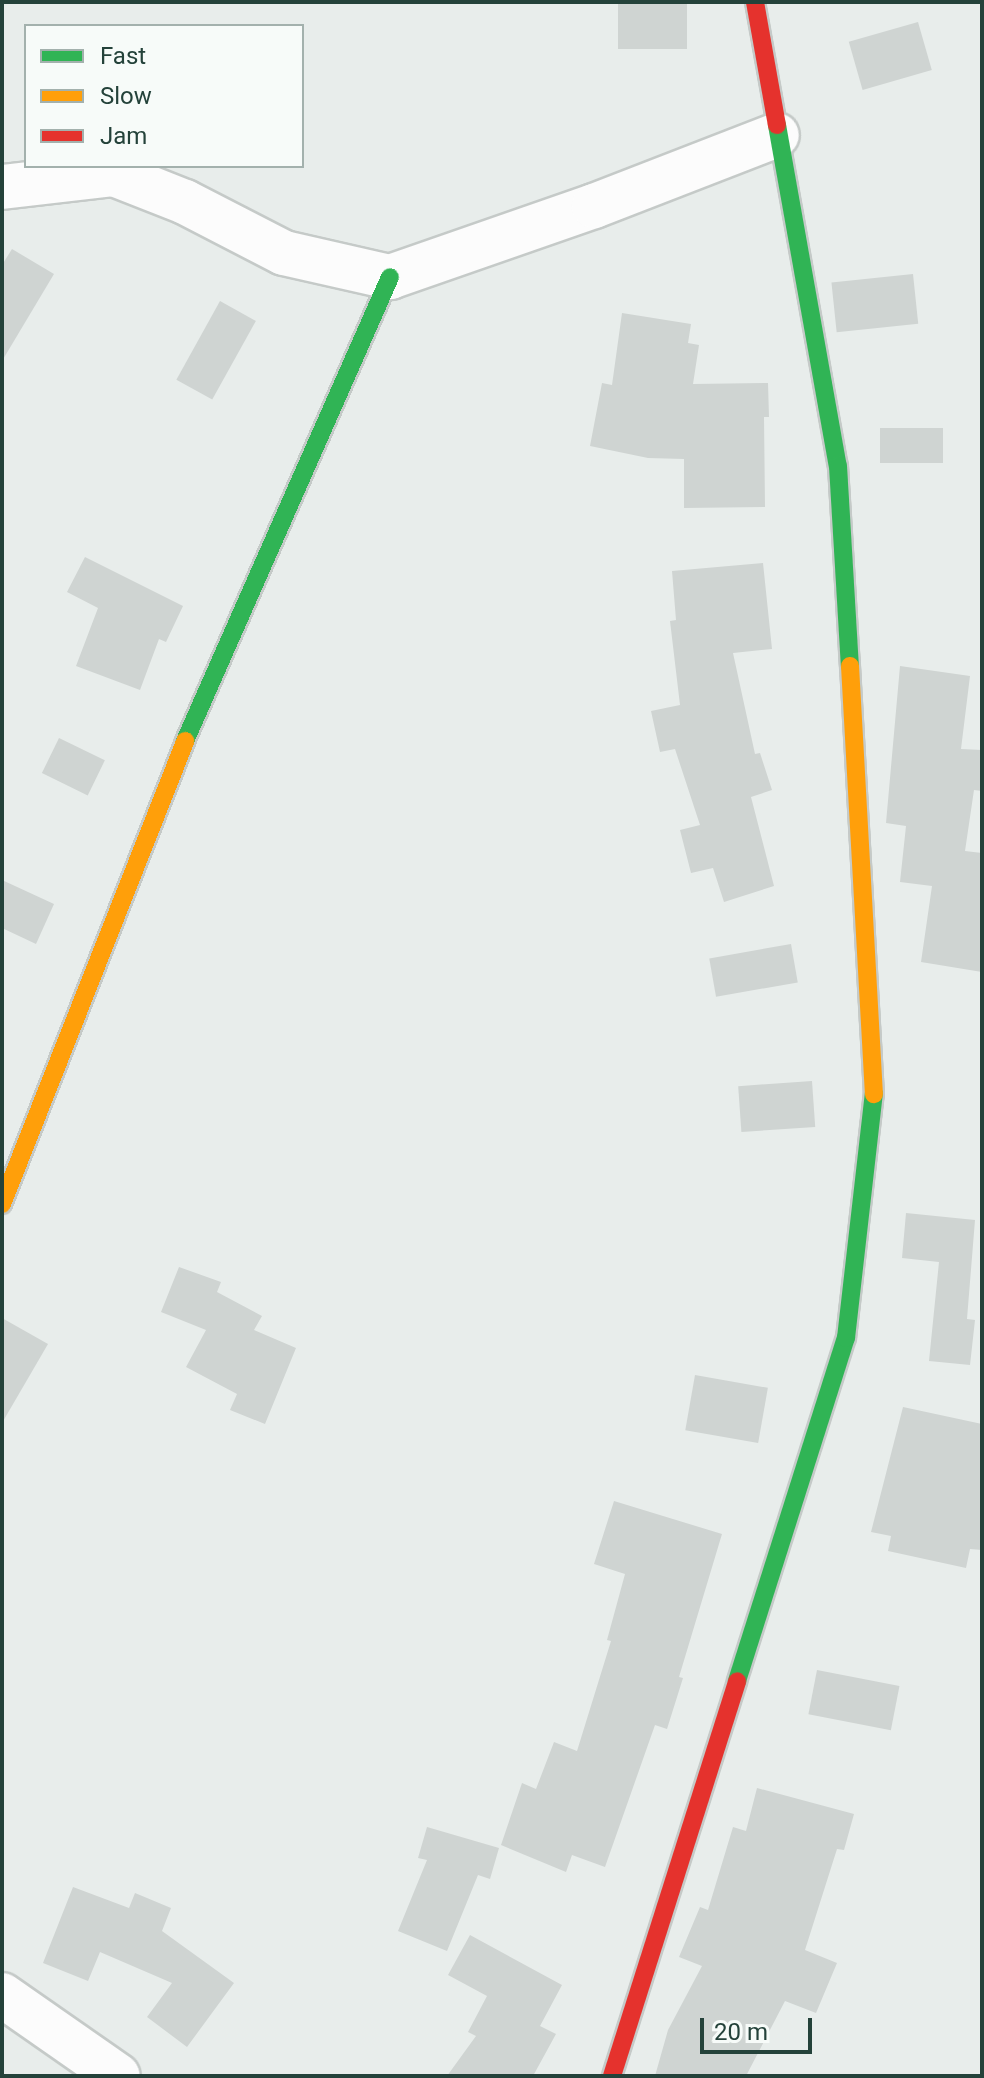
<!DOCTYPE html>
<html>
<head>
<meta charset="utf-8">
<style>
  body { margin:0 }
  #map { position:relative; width:984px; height:2078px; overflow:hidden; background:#e8edeb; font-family:Roboto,sans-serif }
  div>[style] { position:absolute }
  .building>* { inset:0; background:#cfd4d2; transform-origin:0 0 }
  .roads { filter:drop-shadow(2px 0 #c5cac8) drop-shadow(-2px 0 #c5cac8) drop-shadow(0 2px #c5cac8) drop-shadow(0 -2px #c5cac8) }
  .street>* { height:44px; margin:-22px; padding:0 22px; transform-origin:22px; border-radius:22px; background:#fcfcfc }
  .fast>* { height:18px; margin:-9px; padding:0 9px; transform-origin:9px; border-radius:9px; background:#30b455 }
  .slow>* { height:18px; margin:-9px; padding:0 9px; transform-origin:9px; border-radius:9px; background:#ff9f0a }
  .jam>* { height:18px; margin:-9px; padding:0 9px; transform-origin:9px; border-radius:9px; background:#e5322d }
  span { translate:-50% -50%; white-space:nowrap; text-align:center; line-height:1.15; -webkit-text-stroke:7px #f7fbf9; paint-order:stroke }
  .frame { position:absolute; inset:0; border:4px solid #24423a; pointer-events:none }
  .legend { position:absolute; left:24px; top:24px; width:280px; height:144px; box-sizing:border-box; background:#f7fbf9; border:2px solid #a3b1ad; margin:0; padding:10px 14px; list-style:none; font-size:24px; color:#24423a }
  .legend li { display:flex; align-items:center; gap:16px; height:40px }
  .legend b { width:40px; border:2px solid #a3b1ad }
  .scale { position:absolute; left:700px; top:2018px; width:112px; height:36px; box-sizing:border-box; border:4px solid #24423a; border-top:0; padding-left:10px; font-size:24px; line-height:28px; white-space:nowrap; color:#24423a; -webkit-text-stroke:6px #f7fbf9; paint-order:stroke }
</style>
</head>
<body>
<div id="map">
  <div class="building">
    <div style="left:618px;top:2px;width:69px;height:47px"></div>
    <div style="left:918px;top:22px;width:50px;height:72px;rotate:74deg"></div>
    <div style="clip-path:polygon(12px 249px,54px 274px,2px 361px,2px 265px)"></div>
    <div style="left:913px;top:274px;width:50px;height:82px;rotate:84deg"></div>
    <div style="left:220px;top:301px;width:41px;height:90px;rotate:29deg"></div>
    <div style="clip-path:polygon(622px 313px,691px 324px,688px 343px,699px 345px,693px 384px,768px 383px,769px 417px,764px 417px,765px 507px,684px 508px,684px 459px,648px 458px,590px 446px,602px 383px,612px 385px)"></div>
    <div style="left:880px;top:428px;width:63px;height:35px"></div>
    <div style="clip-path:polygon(85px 557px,183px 606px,166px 642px,159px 639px,140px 690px,76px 666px,98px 608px,67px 592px)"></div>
    <div style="clip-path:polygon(763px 563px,772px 649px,733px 653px,755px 754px,760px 753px,772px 790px,751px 797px,774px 886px,724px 902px,713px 868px,691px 873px,680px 830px,700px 825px,675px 749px,660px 752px,651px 711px,680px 705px,670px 621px,676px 620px,672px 571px)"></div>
    <div style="clip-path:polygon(900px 666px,970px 676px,961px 749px,982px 750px,982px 791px,974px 790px,965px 851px,982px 853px,982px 972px,921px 962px,932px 886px,900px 882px,906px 826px,886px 823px)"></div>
    <div style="left:59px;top:738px;width:51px;height:39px;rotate:26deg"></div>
    <div style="clip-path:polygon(2px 880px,54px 904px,36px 944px,2px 928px)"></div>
    <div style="left:791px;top:944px;width:39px;height:83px;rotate:80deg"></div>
    <div style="left:812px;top:1081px;width:46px;height:74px;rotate:86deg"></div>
    <div style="clip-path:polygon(906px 1213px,975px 1220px,967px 1319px,975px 1320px,970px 1365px,929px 1361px,939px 1262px,902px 1258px)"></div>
    <div style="clip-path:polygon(179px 1267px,221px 1282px,217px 1292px,262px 1316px,254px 1330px,296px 1348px,265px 1424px,230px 1410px,237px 1394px,186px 1367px,206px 1330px,161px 1312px)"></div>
    <div style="clip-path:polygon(2px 1318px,48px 1344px,2px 1423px)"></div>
    <div style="left:695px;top:1375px;width:74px;height:56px;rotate:10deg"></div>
    <div style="clip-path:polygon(903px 1407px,982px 1424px,982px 1550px,970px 1549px,966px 1568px,888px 1551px,891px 1536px,871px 1532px)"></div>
    <div style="clip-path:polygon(614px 1501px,722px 1534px,679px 1677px,683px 1678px,667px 1729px,655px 1725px,605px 1867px,572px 1855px,566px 1872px,501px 1845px,522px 1783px,536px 1789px,554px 1742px,577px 1751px,611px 1641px,607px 1640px,625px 1574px,594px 1564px)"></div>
    <div style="left:817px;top:1670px;width:84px;height:45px;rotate:11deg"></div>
    <div style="clip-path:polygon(757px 1788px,854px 1814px,844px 1850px,837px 1849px,805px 1950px,837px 1963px,816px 2013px,785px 2001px,746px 2076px,655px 2076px,668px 2030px,702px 1966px,679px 1957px,700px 1907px,708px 1910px,733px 1827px,746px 1831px)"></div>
    <div style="clip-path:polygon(427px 1827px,499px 1848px,490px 1879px,478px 1875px,447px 1951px,398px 1931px,427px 1860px,418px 1858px)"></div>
    <div style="clip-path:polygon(73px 1887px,129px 1908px,135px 1893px,171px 1908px,162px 1931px,234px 1983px,187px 2047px,147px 2017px,172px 1983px,100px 1952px,88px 1981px,43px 1963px)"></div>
    <div style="clip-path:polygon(470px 1935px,562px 1985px,540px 2026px,556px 2034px,533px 2076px,447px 2076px,476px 2036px,468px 2032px,487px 1996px,448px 1975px)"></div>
  </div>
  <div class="roads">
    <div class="street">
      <div style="left:2px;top:187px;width:113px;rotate:-6.6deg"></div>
      <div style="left:114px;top:174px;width:76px;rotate:21.5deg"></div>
      <div style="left:185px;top:202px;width:111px;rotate:27.3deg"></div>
      <div style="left:284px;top:253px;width:109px;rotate:12.8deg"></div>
      <div style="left:390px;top:277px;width:216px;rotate:-19.2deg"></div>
      <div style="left:594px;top:206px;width:196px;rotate:-21.2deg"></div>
      <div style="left:2px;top:1995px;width:141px;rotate:34.9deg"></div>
    </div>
    <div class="fast">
      <div style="left:777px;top:125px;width:346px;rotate:79.9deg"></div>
      <div style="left:838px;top:466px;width:200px;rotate:86.6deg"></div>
      <div style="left:185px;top:741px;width:507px;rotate:-66.16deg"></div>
      <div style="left:737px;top:1681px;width:360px;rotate:-72.4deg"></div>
      <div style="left:846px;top:1338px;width:246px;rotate:-83.5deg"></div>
    </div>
    <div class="slow">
      <div style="left:850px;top:666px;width:429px;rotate:86.8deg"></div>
      <div style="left:2px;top:1204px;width:498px;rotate:-68.4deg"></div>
    </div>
    <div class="jam">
      <div style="left:755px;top:2px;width:125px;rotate:79.9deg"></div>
      <div style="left:612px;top:2076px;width:414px;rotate:-72.4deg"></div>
    </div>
  </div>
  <div class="frame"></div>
  <ul class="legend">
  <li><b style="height:10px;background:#30b455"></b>Fast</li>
  <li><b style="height:10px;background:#ff9f0a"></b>Slow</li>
  <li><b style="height:10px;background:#e5322d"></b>Jam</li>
  </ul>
  <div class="scale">20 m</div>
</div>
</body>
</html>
